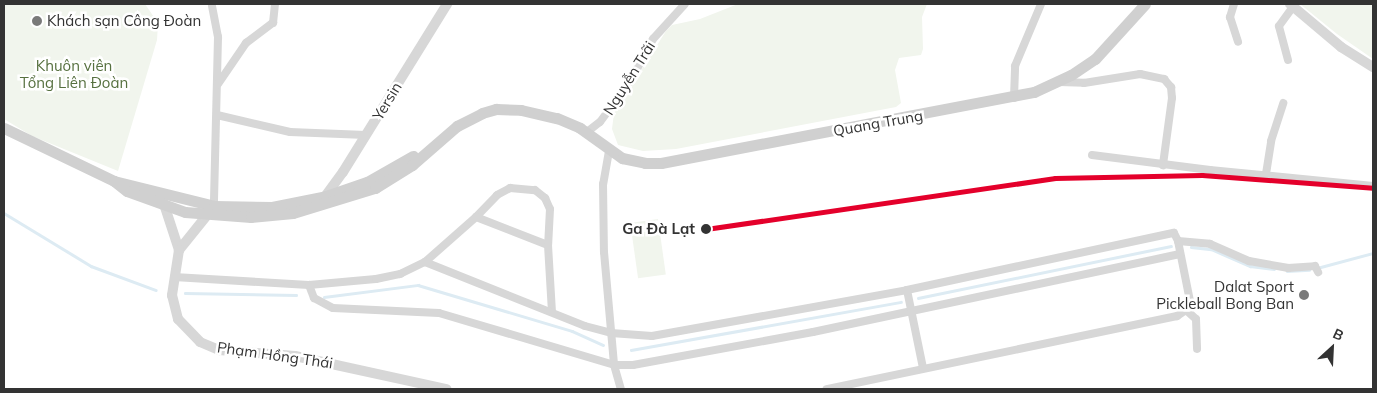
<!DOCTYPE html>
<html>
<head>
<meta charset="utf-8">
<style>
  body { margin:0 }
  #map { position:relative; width:1377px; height:393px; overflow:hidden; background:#fff; font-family:Mulish,sans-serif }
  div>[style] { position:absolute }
  .green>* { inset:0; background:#f1f5ed; transform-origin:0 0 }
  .stream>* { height:2.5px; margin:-1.25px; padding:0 1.25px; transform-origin:1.25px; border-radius:1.25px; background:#ddebf3 }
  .minor>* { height:8px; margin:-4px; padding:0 4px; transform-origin:4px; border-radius:4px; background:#d7d7d7 }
  .tertiary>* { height:10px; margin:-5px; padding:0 5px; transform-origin:5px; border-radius:5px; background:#d7d7d7 }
  .secondary>* { height:11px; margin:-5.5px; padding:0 5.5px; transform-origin:5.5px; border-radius:5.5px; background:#d0d0d0 }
  .rail-1>* { height:5px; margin:-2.5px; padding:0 2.5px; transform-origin:2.5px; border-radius:2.5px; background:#e4002b }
  .dots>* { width:14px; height:14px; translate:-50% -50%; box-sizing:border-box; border:2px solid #fff; border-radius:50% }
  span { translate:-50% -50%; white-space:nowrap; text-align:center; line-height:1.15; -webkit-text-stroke:5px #fff; paint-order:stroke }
  .poi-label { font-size:15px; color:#333 }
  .left { translate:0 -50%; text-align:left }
  .right { translate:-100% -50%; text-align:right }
  .park-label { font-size:15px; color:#56703f }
  .street-label { font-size:15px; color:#333 }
  .stop-label { font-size:15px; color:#333; font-weight:700 }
  .frame { position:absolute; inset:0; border:5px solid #333; pointer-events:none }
  .north { position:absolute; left:1307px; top:323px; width:50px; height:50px; -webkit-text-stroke:4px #fff; paint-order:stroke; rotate:25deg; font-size:14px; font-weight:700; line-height:20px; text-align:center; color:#333 }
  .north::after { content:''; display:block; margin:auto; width:18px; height:22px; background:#333; clip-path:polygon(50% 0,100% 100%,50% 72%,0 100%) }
</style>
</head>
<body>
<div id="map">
  <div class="green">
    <div style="clip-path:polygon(4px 4px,145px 4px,158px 23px,157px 40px,118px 171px,32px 136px,4px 119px)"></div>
    <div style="clip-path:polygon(738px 4px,927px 4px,922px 17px,923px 49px,921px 55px,899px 58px,895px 70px,901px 103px,896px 107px,676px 149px,643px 151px,618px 145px,612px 129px,614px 113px,666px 31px,672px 25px,700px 19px)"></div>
    <div style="clip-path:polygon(1300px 4px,1373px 4px,1373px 59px,1337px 34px)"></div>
    <div style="left:658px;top:219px;width:56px;height:28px;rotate:82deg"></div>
  </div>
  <div class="stream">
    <div style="left:4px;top:213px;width:102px;rotate:31.3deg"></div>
    <div style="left:91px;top:266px;width:69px;rotate:20.3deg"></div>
    <div style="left:1191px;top:247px;width:20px;rotate:6deg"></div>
    <div style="left:1211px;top:249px;width:43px;rotate:23.6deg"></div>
    <div style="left:1250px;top:266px;width:24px;rotate:7deg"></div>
    <div style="left:1317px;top:268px;width:58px;rotate:-15deg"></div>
    <div style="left:1287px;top:271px;width:22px;rotate:-3deg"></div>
    <div style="left:185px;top:293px;width:111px;rotate:1deg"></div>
    <div style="left:324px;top:297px;width:95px;rotate:-7.3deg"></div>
    <div style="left:418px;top:285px;width:161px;rotate:16.6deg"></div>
    <div style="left:572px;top:331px;width:34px;rotate:24deg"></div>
    <div style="left:918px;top:298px;width:258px;rotate:-11.6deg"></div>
    <div style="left:631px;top:350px;width:274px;rotate:-10.1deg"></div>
  </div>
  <div class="minor">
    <div style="left:1234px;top:4px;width:14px;rotate:107deg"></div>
    <div style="left:1230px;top:17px;width:26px;rotate:72deg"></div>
    <div style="left:212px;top:6px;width:32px;rotate:79deg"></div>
    <div style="left:218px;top:37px;width:169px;rotate:91.4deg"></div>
    <div style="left:1288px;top:60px;width:35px;rotate:-105deg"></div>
    <div style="left:1279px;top:26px;width:24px;rotate:-54deg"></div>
    <div style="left:1059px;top:82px;width:25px;rotate:2deg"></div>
    <div style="left:1084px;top:83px;width:57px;rotate:-9.1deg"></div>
    <div style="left:1140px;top:74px;width:25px;rotate:12deg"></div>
    <div style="left:1164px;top:79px;width:11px;rotate:49deg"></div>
    <div style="left:1171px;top:87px;width:11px;rotate:85deg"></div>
    <div style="left:1172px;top:98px;width:68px;rotate:97.7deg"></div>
    <div style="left:218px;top:84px;width:50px;rotate:-55.7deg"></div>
    <div style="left:246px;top:43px;width:34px;rotate:-37deg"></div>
    <div style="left:273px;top:23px;width:19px;rotate:-84deg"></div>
    <div style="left:1014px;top:98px;width:32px;rotate:-88deg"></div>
    <div style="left:1015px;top:66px;width:67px;rotate:-67.2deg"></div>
    <div style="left:217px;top:115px;width:75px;rotate:13.1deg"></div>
    <div style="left:290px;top:132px;width:76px;rotate:2.3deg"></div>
    <div style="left:587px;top:132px;width:16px;rotate:-38deg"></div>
    <div style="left:600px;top:122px;width:52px;rotate:-53.6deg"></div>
    <div style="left:631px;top:80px;width:47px;rotate:-61.8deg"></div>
    <div style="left:653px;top:39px;width:47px;rotate:-47.6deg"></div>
    <div style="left:609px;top:151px;width:34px;rotate:100deg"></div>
    <div style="left:603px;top:184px;width:68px;rotate:89.2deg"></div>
    <div style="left:604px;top:252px;width:113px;rotate:84.9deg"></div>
    <div style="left:614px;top:365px;width:25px;rotate:74deg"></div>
    <div style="left:1092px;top:155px;width:119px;rotate:7.2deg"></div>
    <div style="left:1210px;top:170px;width:164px;rotate:5.6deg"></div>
    <div style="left:1266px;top:174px;width:33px;rotate:-81deg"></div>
    <div style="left:1271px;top:141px;width:40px;rotate:-72deg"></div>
    <div style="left:476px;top:217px;width:30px;rotate:-46deg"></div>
    <div style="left:497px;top:195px;width:15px;rotate:-28deg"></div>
    <div style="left:510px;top:188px;width:25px;rotate:5deg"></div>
    <div style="left:535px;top:190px;width:13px;rotate:39deg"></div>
    <div style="left:545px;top:198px;width:12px;rotate:66deg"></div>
    <div style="left:550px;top:209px;width:36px;rotate:93deg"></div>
    <div style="left:1178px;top:241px;width:32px;rotate:5deg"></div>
    <div style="left:1210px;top:244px;width:43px;rotate:23.6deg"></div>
    <div style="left:1249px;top:261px;width:40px;rotate:10deg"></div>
    <div style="left:1288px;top:268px;width:27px;rotate:-4deg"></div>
    <div style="left:1315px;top:266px;width:7px;rotate:63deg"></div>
    <div style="left:425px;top:262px;width:68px;rotate:-41.4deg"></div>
    <div style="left:476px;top:217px;width:77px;rotate:21.3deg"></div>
    <div style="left:548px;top:245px;width:67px;rotate:86.6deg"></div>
    <div style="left:174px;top:277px;width:135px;rotate:3.4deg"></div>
    <div style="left:309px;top:285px;width:14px;rotate:69deg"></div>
    <div style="left:314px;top:298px;width:21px;rotate:28deg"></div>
    <div style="left:333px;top:308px;width:106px;rotate:2.7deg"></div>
    <div style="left:439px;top:313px;width:183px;rotate:16.5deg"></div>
    <div style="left:614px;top:365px;width:19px"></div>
    <div style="left:633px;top:365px;width:183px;rotate:-10.4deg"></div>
    <div style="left:813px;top:332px;width:375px;rotate:-12deg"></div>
    <div style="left:309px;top:285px;width:67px;rotate:-5.1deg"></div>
    <div style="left:376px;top:279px;width:25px;rotate:-12deg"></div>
    <div style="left:400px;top:274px;width:28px;rotate:-26deg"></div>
    <div style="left:425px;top:262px;width:172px;rotate:21.8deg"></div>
    <div style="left:585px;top:326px;width:27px;rotate:15deg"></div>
    <div style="left:611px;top:333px;width:41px;rotate:4.2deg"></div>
    <div style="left:652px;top:336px;width:259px;rotate:-10.2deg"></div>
    <div style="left:907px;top:290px;width:273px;rotate:-12.1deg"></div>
    <div style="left:1174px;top:233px;width:9px;rotate:63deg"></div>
    <div style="left:1178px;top:241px;width:61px;rotate:78.7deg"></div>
    <div style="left:1190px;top:301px;width:10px;rotate:114deg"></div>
    <div style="left:1186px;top:310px;width:11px;rotate:146deg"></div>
    <div style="left:1177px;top:316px;width:358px;rotate:168.2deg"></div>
    <div style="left:907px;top:290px;width:80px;rotate:78.4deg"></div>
    <div style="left:1186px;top:310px;width:13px;rotate:42deg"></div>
    <div style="left:1196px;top:319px;width:30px;rotate:88deg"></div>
  </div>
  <div class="tertiary">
    <div style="left:1290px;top:4px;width:67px;rotate:40.1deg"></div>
    <div style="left:1341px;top:47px;width:38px;rotate:32deg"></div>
    <div style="left:162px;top:198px;width:55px;rotate:71.9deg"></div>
    <div style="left:324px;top:198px;width:32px;rotate:-54deg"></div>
    <div style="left:343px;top:172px;width:198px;rotate:-58.2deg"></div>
    <div style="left:212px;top:209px;width:53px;rotate:128.8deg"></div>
    <div style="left:179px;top:250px;width:46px;rotate:98.8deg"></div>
    <div style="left:172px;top:295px;width:25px;rotate:76deg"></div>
    <div style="left:178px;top:319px;width:32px;rotate:46deg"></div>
    <div style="left:200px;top:342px;width:21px;rotate:23deg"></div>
    <div style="left:219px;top:350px;width:76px;rotate:4.5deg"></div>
    <div style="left:295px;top:356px;width:155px;rotate:12.3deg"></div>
  </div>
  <div class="secondary">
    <div style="left:4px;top:128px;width:122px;rotate:25.7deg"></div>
    <div style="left:114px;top:181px;width:103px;rotate:14deg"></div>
    <div style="left:214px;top:206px;width:58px;rotate:1deg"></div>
    <div style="left:272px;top:207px;width:55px;rotate:-11.5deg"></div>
    <div style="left:326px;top:196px;width:43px;rotate:-18.9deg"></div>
    <div style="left:367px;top:182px;width:53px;rotate:-29.5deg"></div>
    <div style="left:114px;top:181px;width:16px;rotate:38deg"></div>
    <div style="left:127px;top:191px;width:62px;rotate:19.9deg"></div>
    <div style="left:185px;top:212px;width:66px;rotate:4.3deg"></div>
    <div style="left:251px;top:217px;width:42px;rotate:-5.4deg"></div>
    <div style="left:293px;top:213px;width:86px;rotate:-17deg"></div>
    <div style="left:375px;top:188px;width:44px;rotate:-31.9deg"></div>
    <div style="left:412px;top:165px;width:60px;rotate:-40.9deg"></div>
    <div style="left:457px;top:126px;width:28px;rotate:-27deg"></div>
    <div style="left:482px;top:113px;width:15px;rotate:-16deg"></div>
    <div style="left:496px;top:109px;width:25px;rotate:2deg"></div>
    <div style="left:521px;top:110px;width:37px;rotate:13deg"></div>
    <div style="left:557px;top:118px;width:25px;rotate:23deg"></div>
    <div style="left:580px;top:128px;width:52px;rotate:35.5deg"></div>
    <div style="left:622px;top:158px;width:24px;rotate:12deg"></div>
    <div style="left:645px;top:163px;width:16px"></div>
    <div style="left:661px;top:163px;width:380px;rotate:-10.8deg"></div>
    <div style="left:1034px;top:92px;width:41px;rotate:-24.7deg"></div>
    <div style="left:1071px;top:75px;width:29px;rotate:-34deg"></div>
    <div style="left:1095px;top:59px;width:74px;rotate:-47.7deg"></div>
  </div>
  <div class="rail-1">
    <div style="left:706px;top:229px;width:353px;rotate:-8.3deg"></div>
    <div style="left:1055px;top:178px;width:147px;rotate:-1.2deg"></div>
    <div style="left:1202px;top:175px;width:171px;rotate:4.3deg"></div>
  </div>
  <div class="dots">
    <div style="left:37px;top:21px;background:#7a7a7a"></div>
    <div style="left:706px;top:229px;background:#333"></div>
    <div style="left:1304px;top:295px;background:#7a7a7a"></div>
  </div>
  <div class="poi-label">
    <span class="left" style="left:47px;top:21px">Khách sạn Công Đoàn</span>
    <span class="right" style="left:1294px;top:295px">Dalat Sport<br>Pickleball Bong Ban</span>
  </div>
  <div class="park-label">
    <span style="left:74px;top:74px">Khuôn viên<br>Tổng Liên Đoàn</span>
  </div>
  <div class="street-label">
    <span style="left:629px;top:78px;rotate:-58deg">Nguyễn Trãi</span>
    <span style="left:387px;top:101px;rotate:-59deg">Yersin</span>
    <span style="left:878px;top:123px;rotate:-10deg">Quang Trung</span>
    <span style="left:275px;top:355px;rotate:8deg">Phạm Hồng Thái</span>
  </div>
  <div class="stop-label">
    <span class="right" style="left:695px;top:229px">Ga Đà Lạt</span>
  </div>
  <div class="frame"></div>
  <div class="north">B</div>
</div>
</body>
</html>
